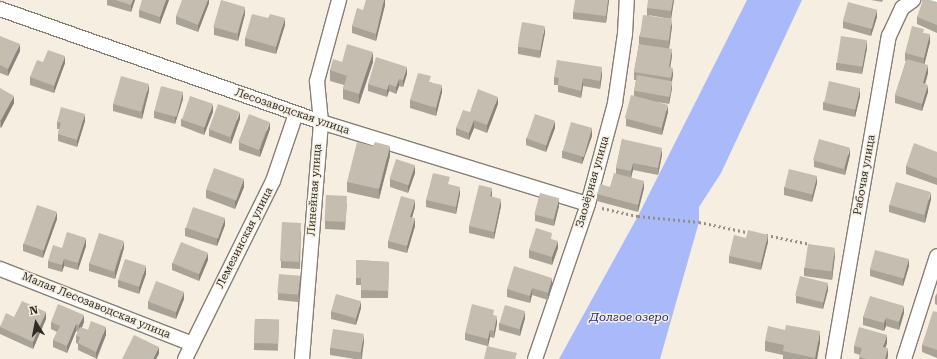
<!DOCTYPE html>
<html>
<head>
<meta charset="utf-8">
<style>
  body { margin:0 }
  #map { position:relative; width:937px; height:359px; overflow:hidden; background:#f6efe1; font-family:"Roboto Serif",serif }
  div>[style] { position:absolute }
  .water>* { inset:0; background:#a9b9fa }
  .path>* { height:2.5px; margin-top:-1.25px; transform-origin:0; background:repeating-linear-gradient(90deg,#969187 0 2px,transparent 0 5px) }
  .roads { filter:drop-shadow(1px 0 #867f73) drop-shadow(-1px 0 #867f73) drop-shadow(0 1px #867f73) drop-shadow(0 -1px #867f73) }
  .street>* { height:14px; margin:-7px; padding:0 7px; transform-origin:7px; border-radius:7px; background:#fff }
  .wall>* { inset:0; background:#a9a397; transform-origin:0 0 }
  .shaded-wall>* { inset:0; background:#89847b }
  .building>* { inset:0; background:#c4bdb0; transform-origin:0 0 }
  span { translate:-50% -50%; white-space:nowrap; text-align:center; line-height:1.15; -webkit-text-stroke:3px #f6efe1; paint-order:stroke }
  .street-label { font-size:11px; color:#2f2c27 }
  .water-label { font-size:12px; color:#282f79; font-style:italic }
  .north { position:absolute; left:16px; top:303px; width:40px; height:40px; -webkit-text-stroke:3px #f6efe1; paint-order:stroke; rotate:350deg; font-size:11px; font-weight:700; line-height:16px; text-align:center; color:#2f2c27 }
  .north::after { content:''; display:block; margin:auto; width:14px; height:18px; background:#2f2c27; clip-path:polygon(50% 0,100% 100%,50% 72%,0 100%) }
</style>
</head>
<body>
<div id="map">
  <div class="water">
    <div style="clip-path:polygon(747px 0,802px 0,721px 173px,699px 207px,699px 222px,660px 359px,559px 359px,638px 216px)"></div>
  </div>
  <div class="path">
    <div style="left:602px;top:208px;width:37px;rotate:13deg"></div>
    <div style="left:638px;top:216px;width:61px;rotate:5.6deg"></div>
    <div style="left:699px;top:222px;width:53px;rotate:11.9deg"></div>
    <div style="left:766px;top:235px;width:45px;rotate:11.6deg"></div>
  </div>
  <div class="roads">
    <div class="street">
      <div style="left:931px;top:0;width:7px;rotate:27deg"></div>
      <div style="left:0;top:9px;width:340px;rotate:19.4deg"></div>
      <div style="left:321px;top:122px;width:279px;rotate:17.1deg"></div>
      <div style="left:0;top:269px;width:206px;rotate:21.3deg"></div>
      <div style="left:185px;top:359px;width:199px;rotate:-63.7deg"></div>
      <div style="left:273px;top:181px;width:71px;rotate:-71.1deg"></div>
      <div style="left:302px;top:359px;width:238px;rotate:-85.4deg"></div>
      <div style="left:321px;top:122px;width:41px;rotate:-95.6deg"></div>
      <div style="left:317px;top:81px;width:84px;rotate:-74.8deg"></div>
      <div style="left:535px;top:359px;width:164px;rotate:-71.1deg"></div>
      <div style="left:588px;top:204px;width:105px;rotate:-75deg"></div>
      <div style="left:615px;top:103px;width:70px;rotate:-81.8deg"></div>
      <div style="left:625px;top:34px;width:34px;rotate:-87deg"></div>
      <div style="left:833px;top:359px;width:328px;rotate:-80.2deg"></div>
      <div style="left:889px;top:36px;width:31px;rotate:-65deg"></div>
      <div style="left:902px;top:8px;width:14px;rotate:-36deg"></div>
      <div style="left:904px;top:359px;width:108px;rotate:-72.2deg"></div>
    </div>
  </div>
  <div class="wall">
    <div style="clip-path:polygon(107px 0,135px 0,131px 12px,107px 5px)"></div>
    <div style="clip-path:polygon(169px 0,160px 24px,139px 17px,139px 10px)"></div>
    <div style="clip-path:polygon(209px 0,209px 3px,198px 32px,176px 24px,176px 16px)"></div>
    <div style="clip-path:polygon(385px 0,385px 5px,376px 41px,352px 33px,352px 26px,363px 10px)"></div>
    <div style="clip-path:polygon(609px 0,606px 23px,573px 19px,573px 12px)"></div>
    <div style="clip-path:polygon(674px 0,671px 19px,648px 15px,672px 26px,669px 48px,672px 56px,670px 67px,673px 75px,672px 81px,672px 88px,669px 104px,657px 102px,668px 112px,662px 135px,626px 126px,626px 118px,634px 96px,634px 91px,636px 80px,634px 80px,634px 72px,639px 44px,639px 37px,647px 15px,647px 8px)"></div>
    <div style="clip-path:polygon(871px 0,883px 0,882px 2px)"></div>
    <div style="clip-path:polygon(937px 2px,937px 33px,917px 24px,917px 17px)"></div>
    <div style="clip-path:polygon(245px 14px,238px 41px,214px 35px,214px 27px)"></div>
    <div style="clip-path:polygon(877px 17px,871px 36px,843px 28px,843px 21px)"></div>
    <div style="clip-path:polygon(285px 25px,276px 54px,245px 46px,245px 38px)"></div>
    <div style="clip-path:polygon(545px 33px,540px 58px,518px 54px,518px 47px)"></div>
    <div style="clip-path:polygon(924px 33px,930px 42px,924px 64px,928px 73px,925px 84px,928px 92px,922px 111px,895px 103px,895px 95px,906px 61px,905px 61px,905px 53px)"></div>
    <div style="clip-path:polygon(0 36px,20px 51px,8px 76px,0 73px)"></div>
    <div style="clip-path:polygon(867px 48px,862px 74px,836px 70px,836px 63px)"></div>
    <div style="clip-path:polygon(43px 62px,65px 63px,54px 93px,30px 85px,30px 77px)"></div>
    <div style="clip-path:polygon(342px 62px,373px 62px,359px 104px,343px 99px,343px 89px,344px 85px,330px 81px,330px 70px)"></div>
    <div style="clip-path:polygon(407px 74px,403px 87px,399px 86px,396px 94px,389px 91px,387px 97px,368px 91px,368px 84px)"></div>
    <div style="clip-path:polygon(602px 75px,600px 89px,583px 86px,581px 98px,558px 92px,558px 85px,554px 85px,554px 77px)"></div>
    <div style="clip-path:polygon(431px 82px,442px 92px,436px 116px,410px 108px,410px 100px)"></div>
    <div style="clip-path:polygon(0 88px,14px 103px,1px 128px,0 127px)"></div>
    <div style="clip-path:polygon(149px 91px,142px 119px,113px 111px,113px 104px)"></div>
    <div style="clip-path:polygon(860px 96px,855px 117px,823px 110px,823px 102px)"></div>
    <div style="clip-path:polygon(183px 99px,175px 124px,154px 118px,154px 111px)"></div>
    <div style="clip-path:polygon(498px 104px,487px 133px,474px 128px,469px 140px,456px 135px,456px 128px,470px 112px)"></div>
    <div style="clip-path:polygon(213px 112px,204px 135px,181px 126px,181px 119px)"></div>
    <div style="clip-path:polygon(240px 119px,231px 144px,209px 136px,209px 129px)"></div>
    <div style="clip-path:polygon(85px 121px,77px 147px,58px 141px,58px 134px,59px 129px,57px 129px,57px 122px)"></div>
    <div style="clip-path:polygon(555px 128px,546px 152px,526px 145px,526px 138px)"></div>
    <div style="clip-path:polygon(270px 129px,260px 157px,239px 150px,239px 142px)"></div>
    <div style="clip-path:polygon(592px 136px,582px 164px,562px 158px,562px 151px)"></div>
    <div style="clip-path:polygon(622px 139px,662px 155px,658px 175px,633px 170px,631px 177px,644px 188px,638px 212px,597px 201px,597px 194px,610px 187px,616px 174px,616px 168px)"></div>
    <div style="clip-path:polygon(937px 152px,937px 185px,906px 174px,906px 166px)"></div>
    <div style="clip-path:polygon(850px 155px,845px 175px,814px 167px,814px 160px)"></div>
    <div style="clip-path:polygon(390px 156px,379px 199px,347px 192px,347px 182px)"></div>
    <div style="clip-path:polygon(415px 173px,408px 193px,390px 187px,390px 179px)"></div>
    <div style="clip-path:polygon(817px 183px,812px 202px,784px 195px,784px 187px)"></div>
    <div style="clip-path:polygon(450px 185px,460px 194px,456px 214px,426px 207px,426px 200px)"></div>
    <div style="clip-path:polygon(244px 187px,235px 209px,206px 198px,206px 190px)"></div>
    <div style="clip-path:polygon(492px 195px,491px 197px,501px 206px,494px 239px,469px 233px,469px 226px)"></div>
    <div style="clip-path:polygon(931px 199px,925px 223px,889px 212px,889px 205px)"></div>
    <div style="clip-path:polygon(347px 203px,345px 230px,325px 229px,325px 221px)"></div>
    <div style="clip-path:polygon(559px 206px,554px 226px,535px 221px,535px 214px)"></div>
    <div style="clip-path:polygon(415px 207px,412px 218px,415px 226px,407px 253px,388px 248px,388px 241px)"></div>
    <div style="clip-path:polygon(57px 219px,43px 258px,23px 251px,23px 244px)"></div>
    <div style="clip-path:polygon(225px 225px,217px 246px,185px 236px,185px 228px)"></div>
    <div style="clip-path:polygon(301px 230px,300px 269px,281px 268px,281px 261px)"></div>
    <div style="clip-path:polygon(746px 238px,768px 242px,761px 270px,729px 263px,729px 256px)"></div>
    <div style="clip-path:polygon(552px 239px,558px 248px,552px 265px,529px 258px,529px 250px)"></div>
    <div style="clip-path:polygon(86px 246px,78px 270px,64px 266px,62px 272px,48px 268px,48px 261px,62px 248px)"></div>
    <div style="clip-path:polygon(124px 248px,115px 279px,89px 271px,89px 263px)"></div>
    <div style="clip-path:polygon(835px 255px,832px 280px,804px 276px,804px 268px)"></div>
    <div style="clip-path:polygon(208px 260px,199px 281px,172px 270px,172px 263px)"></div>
    <div style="clip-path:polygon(356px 260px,389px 262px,388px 298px,361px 298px,361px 285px,356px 285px)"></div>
    <div style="clip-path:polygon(909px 266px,903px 286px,870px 276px,870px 269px)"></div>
    <div style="clip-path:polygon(146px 274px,139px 294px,118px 287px,118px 280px)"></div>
    <div style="clip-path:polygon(300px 284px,298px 302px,278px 300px,278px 293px)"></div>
    <div style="clip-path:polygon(552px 285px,548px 300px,532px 295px,530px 303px,507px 297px,507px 289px)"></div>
    <div style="clip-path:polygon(828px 290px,823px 309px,796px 303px,796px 296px)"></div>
    <div style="clip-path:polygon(937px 293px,937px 305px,935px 304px,935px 297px)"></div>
    <div style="clip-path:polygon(184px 299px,176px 319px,148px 309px,148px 301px)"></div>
    <div style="clip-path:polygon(361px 308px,356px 325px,331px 319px,331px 311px)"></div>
    <div style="clip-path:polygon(937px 312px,937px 358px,922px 352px,922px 345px)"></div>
    <div style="clip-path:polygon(904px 313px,899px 330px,886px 326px,884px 331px,863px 325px,863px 317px)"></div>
    <div style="clip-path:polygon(494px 315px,497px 323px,494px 338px,490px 337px,488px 346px,517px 359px,487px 346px,465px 340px,465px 333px)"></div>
    <div style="clip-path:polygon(14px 317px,46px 319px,33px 349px,0 334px,0 326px)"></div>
    <div style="clip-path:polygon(525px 318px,520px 336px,499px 330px,499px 323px)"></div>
    <div style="left:255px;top:319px;width:24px;height:31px;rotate:2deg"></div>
    <div style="clip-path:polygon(51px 322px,84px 322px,82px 328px,88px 330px,106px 335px,97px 359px,78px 350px,78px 344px,76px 343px,76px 336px,78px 332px,76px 331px,67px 353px,53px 347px,53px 340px,57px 332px,51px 329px)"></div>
    <div style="clip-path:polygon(364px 341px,362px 359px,355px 359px,330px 355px,330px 348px)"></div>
    <div style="clip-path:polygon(765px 341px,820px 342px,817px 359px,783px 359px,783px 355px,765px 351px)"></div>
    <div style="clip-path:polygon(887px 343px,885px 348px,888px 356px,887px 359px,859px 359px,860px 355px,854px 353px,854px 346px)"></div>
  </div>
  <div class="shaded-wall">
    <div style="clip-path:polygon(133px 0,135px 0,131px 12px,131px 5px)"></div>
    <div style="clip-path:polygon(166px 0,169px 0,160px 24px,160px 17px)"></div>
    <div style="clip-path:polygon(208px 0,209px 0,209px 3px,198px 32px,198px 25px)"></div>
    <div style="clip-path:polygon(384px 0,385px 0,385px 5px,376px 41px,376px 34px)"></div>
    <div style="clip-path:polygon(608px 0,609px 0,606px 23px,606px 16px)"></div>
    <div style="clip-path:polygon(673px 0,674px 0,671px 19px,671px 11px)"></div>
    <div style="clip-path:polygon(245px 7px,245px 14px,238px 41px,238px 34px)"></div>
    <div style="clip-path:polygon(877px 10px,877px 17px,871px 36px,871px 28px)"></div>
    <div style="clip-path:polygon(285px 18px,285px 25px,276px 54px,276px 47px)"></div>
    <div style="clip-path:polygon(672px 19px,672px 26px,669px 49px,669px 42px)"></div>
    <div style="clip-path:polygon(545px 26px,545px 33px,540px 58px,540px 51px)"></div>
    <div style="clip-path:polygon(930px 34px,930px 42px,924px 66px,924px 58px)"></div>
    <div style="clip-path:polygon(867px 40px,867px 48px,862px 74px,862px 67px)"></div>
    <div style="clip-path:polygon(20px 44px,20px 51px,8px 76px,8px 69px)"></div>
    <div style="clip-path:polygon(672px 49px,672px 56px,669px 75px,669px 67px)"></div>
    <div style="clip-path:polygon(373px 52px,373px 62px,359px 104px,359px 94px)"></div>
    <div style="clip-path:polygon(65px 56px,65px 63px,54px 93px,54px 86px)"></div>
    <div style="clip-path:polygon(928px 65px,928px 73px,923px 91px,923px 83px)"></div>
    <div style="clip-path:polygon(407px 67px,407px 74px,403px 87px,403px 80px)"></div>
    <div style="clip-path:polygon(602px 67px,602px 75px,600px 89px,600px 81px)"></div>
    <div style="clip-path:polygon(673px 68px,673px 75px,671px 85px,671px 78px)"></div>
    <div style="clip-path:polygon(583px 78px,583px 86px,581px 98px,581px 91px)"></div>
    <div style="clip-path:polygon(399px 79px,399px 86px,396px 94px,396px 87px)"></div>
    <div style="clip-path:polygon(672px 81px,672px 88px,669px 104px,669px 97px)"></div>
    <div style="clip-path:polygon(149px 84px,149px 91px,142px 119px,142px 112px)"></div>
    <div style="clip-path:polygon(389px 84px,389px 91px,387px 97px,387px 90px)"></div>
    <div style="clip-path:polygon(442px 85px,442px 92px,436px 116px,436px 108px)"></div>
    <div style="clip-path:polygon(928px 85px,928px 92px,922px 111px,922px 104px)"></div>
    <div style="clip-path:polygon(860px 88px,860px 96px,855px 117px,855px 110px)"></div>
    <div style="clip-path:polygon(183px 92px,183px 99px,175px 124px,175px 117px)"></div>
    <div style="clip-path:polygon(14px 96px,14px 103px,1px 128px,1px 120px)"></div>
    <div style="clip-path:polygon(498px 97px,498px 104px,487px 133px,487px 125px)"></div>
    <div style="clip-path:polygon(213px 104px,213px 112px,204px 135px,204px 128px)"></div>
    <div style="clip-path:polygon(668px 105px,668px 112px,662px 135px,662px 128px)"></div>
    <div style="clip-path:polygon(240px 112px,240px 119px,231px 144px,231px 137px)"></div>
    <div style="clip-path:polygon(85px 114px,85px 121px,77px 147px,77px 140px)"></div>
    <div style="clip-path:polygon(474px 120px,474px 128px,469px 140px,469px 133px)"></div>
    <div style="clip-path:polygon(555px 121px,555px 128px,546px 152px,546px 145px)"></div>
    <div style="clip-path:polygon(270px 122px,270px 129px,260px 157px,260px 150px)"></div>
    <div style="clip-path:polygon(592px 128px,592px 136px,582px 164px,582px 157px)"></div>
    <div style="clip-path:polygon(390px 146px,390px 156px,379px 199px,379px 189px)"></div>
    <div style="clip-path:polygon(662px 148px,662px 155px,658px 175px,658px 168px)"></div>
    <div style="clip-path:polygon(850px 148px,850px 155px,845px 175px,845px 168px)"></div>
    <div style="clip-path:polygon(633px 163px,633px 170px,631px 178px,631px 171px)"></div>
    <div style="clip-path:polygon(415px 165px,415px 173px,408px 193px,408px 185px)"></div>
    <div style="clip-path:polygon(817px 176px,817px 183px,812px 202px,812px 195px)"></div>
    <div style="clip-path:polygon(244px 179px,244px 187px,235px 209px,235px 202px)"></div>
    <div style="clip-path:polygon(644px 181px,644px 188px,638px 212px,638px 205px)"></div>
    <div style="clip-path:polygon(460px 187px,460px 194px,456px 214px,456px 207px)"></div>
    <div style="clip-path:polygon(492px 188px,492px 195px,490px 204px,490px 196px)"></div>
    <div style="clip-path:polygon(931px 192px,931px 199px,925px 223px,925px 216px)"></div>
    <div style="clip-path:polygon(559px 198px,559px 206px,554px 226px,554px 219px)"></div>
    <div style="clip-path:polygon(501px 199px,501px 206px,494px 239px,494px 232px)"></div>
    <div style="clip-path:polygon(415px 200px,415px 207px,410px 224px,410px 217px)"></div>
    <div style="clip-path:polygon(57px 212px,57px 219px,43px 258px,43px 251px)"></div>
    <div style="clip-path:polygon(225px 218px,225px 225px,217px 246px,217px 239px)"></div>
    <div style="clip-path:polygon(415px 218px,415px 226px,407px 253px,407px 246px)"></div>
    <div style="clip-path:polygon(768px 235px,768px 242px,761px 270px,761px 263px)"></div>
    <div style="clip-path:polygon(86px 238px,86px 246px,78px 270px,78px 263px)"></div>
    <div style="clip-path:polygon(124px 241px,124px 248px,115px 279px,115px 271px)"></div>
    <div style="clip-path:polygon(558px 241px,558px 248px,552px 265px,552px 257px)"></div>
    <div style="clip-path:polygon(835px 248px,835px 255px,832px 280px,832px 273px)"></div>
    <div style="clip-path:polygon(208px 253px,208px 260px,199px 281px,199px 274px)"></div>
    <div style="clip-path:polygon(64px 259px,64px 266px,62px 272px,62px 265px)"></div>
    <div style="clip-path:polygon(909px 259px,909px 266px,903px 286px,903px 278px)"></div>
    <div style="clip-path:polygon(146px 266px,146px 274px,139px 294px,139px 287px)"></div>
    <div style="clip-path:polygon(300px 276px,300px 284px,298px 302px,298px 294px)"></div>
    <div style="clip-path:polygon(552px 278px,552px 285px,548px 300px,548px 293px)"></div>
    <div style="clip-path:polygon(828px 283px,828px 290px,823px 309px,823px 302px)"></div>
    <div style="clip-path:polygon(532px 288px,532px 295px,530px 303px,530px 296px)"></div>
    <div style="clip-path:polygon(184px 292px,184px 299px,176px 319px,176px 312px)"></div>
    <div style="clip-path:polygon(361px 301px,361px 308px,356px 325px,356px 318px)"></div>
    <div style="clip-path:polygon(904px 306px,904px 313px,899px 330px,899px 322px)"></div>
    <div style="clip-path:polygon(525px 311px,525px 318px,520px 336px,520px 329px)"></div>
    <div style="clip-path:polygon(46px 312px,46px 319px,33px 349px,33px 342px)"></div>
    <div style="clip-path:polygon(84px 315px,84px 322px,79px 332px,79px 325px)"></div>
    <div style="clip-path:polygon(497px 316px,497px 323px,494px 338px,494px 331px)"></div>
    <div style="clip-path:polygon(886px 318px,886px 326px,884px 331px,884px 323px)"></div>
    <div style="clip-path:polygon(76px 324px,76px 331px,67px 353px,67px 346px)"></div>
    <div style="clip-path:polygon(106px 327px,106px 335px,96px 359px,96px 352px)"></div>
    <div style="clip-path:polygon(490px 330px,490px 337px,488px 346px,488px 339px)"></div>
    <div style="clip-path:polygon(820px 331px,820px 342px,817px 359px,815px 359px)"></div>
    <div style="clip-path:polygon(364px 334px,364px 341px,361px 359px,361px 353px)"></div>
    <div style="clip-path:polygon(887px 335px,887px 343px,883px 355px,883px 347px)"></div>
    <div style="clip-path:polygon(159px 347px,159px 354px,156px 359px,153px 359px)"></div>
    <div style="clip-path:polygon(888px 348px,888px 356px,887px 359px,885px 359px)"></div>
  </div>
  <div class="building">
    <div style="clip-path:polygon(115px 0,133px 0,131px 5px)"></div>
    <div style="clip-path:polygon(142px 0,166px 0,160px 17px,139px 10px)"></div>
    <div style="clip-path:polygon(182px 0,208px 0,198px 25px,176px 16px)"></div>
    <div style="left:221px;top:0;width:25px;height:28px;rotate:16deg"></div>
    <div style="clip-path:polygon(366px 0,384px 0,376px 34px,352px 26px,357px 8px,363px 10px)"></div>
    <div style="clip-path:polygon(575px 0,608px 0,606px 16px,573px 12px)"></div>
    <div style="clip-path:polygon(648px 0,673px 0,671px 11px,647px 8px)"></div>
    <div style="clip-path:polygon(923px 0,930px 0,937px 2px,937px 25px,917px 17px)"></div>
    <div style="left:848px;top:2px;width:30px;height:20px;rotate:15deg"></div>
    <div style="clip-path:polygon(252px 14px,268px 18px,270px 14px,285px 18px,276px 47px,245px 38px)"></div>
    <div style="left:643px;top:15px;width:29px;height:22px;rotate:8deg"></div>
    <div style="left:522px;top:22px;width:23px;height:25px;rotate:10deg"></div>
    <div style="clip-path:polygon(912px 26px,924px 29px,923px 33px,930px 34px,924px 58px,905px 53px)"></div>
    <div style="clip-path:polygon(0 36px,20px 44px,8px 69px,0 65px)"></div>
    <div style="left:841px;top:36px;width:26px;height:27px;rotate:9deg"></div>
    <div style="clip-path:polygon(347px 44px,373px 52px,359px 94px,343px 89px,347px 76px,330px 70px,333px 59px,342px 62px)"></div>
    <div style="clip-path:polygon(639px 44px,672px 49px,669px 67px,673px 68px,671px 78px,634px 72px)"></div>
    <div style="clip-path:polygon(48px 50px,65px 56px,54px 86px,30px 77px,37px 60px,43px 62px)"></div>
    <div style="clip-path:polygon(376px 57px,407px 67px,403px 80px,399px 79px,396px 87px,389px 84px,387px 90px,368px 84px)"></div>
    <div style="clip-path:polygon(907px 59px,928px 65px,923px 83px,928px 85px,922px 104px,895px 95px)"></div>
    <div style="clip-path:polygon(557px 60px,602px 67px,600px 81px,583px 78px,581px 91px,558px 85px,559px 78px,554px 77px)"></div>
    <div style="clip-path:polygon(418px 73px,431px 76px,429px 82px,442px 85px,436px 108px,410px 100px)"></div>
    <div style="left:637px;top:75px;width:36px;height:16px;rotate:10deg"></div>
    <div style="left:121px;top:76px;width:29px;height:29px;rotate:16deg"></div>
    <div style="left:829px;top:81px;width:32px;height:22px;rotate:13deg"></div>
    <div style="left:161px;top:86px;width:23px;height:26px;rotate:15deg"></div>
    <div style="clip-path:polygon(0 88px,14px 96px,1px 120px,0 120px)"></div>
    <div style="clip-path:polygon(478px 89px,498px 97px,487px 125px,474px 120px,469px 133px,456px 128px,463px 110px,470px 112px)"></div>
    <div style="left:631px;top:95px;width:38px;height:24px;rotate:15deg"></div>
    <div style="left:190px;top:96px;width:24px;height:25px;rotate:19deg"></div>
    <div style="left:218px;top:104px;width:23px;height:27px;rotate:20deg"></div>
    <div style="clip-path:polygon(61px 107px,85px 114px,77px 140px,58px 134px,61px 123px,57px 122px)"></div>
    <div style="left:249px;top:114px;width:22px;height:30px;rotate:21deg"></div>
    <div style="left:535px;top:114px;width:21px;height:26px;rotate:19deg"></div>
    <div style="left:571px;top:122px;width:22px;height:30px;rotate:16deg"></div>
    <div style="clip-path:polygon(622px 139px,662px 148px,658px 168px,633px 163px,631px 171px,616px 168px)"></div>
    <div style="left:819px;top:139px;width:32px;height:22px;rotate:16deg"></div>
    <div style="clip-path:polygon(357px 142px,373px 146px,375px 142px,390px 146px,379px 189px,347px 182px)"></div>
    <div style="clip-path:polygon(914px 143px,937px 152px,937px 178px,906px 166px)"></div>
    <div style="left:396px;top:159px;width:20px;height:21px;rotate:18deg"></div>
    <div style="left:214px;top:168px;width:32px;height:23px;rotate:20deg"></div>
    <div style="left:789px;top:169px;width:29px;height:19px;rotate:14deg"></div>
    <div style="clip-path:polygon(433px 173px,450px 177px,448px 184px,460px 187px,456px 207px,426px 200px)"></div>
    <div style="clip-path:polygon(614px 173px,644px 181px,638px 205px,597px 194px,600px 184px,610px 187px)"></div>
    <div style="left:896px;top:182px;width:36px;height:24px;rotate:16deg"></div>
    <div style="clip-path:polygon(479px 185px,492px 188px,490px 196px,501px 199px,494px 232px,469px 226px)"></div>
    <div style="left:540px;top:193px;width:20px;height:22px;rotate:15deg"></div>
    <div style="left:326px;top:195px;width:21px;height:26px;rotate:3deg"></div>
    <div style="clip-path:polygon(401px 196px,415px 200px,410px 217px,415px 218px,407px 246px,388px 241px)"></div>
    <div style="left:37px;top:205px;width:21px;height:41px;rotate:19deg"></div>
    <div style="left:193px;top:207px;width:34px;height:22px;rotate:19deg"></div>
    <div style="left:282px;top:222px;width:19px;height:39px;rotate:3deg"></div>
    <div style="clip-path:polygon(536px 228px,552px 233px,551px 239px,558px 241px,552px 257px,529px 250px)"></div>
    <div style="clip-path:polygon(748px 230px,768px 235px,761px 263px,729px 256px,734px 235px,746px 238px)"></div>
    <div style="clip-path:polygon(67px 232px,86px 238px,78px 263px,64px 259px,62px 265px,48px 261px,53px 245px,62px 248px)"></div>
    <div style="left:99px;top:233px;width:26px;height:32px;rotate:18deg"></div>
    <div style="left:181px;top:242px;width:29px;height:23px;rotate:22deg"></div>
    <div style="left:808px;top:244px;width:27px;height:24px;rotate:8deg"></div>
    <div style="left:875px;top:250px;width:35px;height:20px;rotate:15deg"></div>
    <div style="left:125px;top:259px;width:22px;height:22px;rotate:18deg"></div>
    <div style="clip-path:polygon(356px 260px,389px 262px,388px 291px,361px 290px,361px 278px,356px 278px)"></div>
    <div style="clip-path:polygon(514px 266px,552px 278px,548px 293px,532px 288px,530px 296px,507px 289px)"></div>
    <div style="left:279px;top:274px;width:21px;height:19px;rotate:5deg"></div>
    <div style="left:800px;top:276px;width:29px;height:20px;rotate:14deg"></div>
    <div style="left:156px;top:281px;width:30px;height:22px;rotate:21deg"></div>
    <div style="left:336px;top:294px;width:26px;height:18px;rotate:16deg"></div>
    <div style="clip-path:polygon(870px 296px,904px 306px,899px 322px,886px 318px,884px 323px,863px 317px)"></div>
    <div style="clip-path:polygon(22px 301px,46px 312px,33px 342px,0 327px,6px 313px,14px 317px)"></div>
    <div style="clip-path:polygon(58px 304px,84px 315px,79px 325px,76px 324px,67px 346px,53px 340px,60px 326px,51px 322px)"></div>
    <div style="clip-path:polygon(472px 304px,494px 310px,493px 315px,497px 316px,494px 331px,490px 330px,488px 339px,465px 333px)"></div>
    <div style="left:505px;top:305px;width:21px;height:19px;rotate:17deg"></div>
    <div style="clip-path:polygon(933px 311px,937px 312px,937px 350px,922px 345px)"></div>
    <div style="left:255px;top:319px;width:24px;height:24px;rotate:2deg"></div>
    <div style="clip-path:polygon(91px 321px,106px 327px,96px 352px,78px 343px,80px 337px,76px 336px,80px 327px,88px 330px)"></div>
    <div style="clip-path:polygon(786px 325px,820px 331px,815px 358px,783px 351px,784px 345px,765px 341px,768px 326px,785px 330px)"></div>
    <div style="clip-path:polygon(859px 327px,887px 335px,883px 347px,888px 348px,885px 359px,867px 359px,859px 357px,862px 348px,854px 346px)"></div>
    <div style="left:333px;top:329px;width:31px;height:19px;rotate:9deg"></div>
    <div style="clip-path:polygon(134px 335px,159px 347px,153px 359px,122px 359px)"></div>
    <div style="clip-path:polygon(487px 346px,517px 353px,515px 359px,484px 359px)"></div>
  </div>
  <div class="street-label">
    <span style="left:292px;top:112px;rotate:19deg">Лесозаводская улица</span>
    <span style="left:865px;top:175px;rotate:-80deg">Рабочая улица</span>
    <span style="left:593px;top:182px;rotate:-74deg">Заозёрная улица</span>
    <span style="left:315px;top:190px;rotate:-86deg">Линейная улица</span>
    <span style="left:245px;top:238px;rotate:-63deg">Лемезинская улица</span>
    <span style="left:96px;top:306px;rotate:22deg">Малая Лесозаводская улица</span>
  </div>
  <div class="water-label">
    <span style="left:629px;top:318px">Долгое озеро</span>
  </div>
  <div class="north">N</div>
</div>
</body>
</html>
